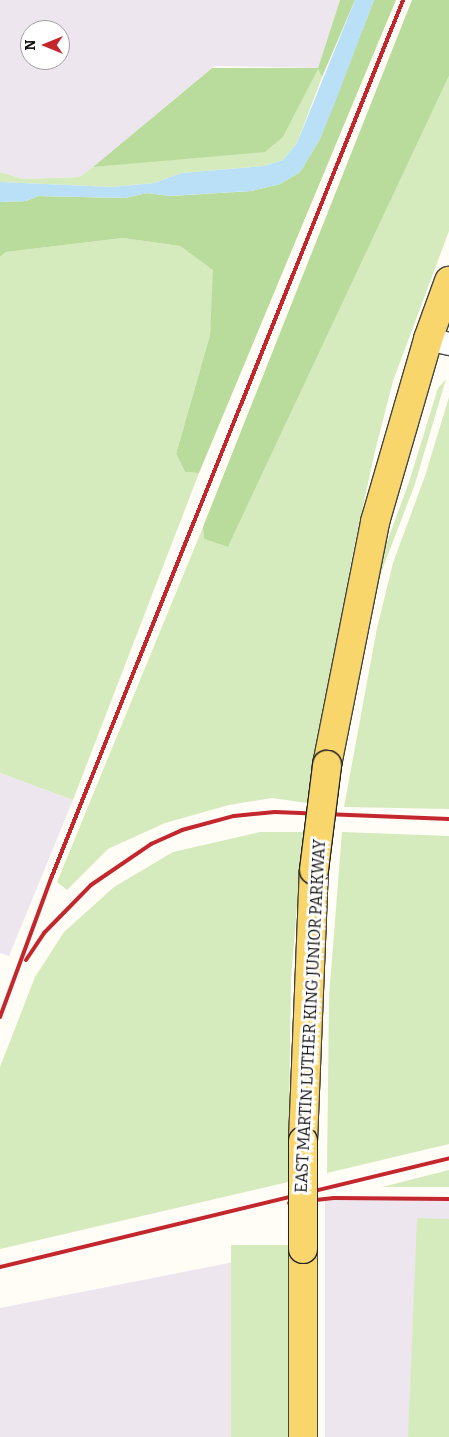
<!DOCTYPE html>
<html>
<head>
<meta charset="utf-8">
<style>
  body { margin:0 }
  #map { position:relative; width:449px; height:1437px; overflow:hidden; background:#fffdf5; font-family:Bitter,serif }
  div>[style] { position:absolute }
  .industrial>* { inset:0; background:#eee6ef; transform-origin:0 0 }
  .green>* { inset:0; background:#d5ebbd; transform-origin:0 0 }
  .forest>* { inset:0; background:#b9dc9c }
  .water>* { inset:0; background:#b9e0f7 }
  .roads { filter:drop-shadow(1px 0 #444) drop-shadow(-1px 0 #444) drop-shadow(0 1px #444) drop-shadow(0 -1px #444) }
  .tertiary>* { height:22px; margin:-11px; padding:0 11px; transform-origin:11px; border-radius:11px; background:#fff }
  .primary>* { height:28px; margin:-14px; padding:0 14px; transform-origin:14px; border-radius:14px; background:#f9d66b }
  .rail>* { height:4px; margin:-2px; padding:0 2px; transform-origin:2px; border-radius:2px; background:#c4262e }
  .bridges { filter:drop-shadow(1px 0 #222) drop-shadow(-1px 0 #222) drop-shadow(0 1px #222) drop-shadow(0 -1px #222) }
  .primary-bridge>* { height:28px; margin:-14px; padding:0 14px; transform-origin:14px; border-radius:14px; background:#f9d66b }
  span { translate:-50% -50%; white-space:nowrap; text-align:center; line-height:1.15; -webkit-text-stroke:5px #fff; paint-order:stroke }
  .street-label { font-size:16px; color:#111 }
  .north { position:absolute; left:20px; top:20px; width:50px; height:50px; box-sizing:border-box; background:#fff; border:1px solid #a0a0a0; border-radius:50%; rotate:270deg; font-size:14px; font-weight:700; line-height:20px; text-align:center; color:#111 }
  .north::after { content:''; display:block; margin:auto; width:18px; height:22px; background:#c4262e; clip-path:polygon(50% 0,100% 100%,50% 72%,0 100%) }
</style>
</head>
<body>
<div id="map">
  <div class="industrial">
    <div style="clip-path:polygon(evenodd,0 0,340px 0,318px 68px,214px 66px,81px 177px,23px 179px,0 172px,0 0,30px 30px,60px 30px,60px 60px,30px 60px,30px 30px)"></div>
    <div style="clip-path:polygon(0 773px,73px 800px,9px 956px,0 953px)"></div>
    <div style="left:449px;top:1198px;width:239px;height:124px;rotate:90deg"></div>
    <div style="clip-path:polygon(234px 1262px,235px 1437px,0 1437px,0 1308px)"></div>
  </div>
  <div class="green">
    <div style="clip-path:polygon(318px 68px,322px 77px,297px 143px,283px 160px,264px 166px,182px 173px,154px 183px,112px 187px,0 182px,0 172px,23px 179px,80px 177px,93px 167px,193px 157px,283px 137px)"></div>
    <div style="clip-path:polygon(449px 76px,449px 231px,393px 381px,375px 451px,353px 552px,307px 803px,272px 798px,229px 805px,165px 823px,108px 849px,67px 890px,57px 882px,203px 527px,204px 539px,228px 547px)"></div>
    <div style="clip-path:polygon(123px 238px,180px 246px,214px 270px,210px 335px,176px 454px,185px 472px,199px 473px,73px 800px,0 773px,0 257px,6px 252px)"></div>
    <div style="clip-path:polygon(446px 379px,415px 484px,381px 573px,345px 738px,376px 572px,409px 482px,438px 388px)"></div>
    <div style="clip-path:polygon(449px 397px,449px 809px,344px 807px,377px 628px,393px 563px,425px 476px)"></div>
    <div style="clip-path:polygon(260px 832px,303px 832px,291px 979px,288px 1182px,0 1249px,0 1067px,35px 977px,64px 932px,114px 887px,173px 852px)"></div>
    <div style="clip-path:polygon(342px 832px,449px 836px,449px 1144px,327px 1173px,329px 997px)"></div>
    <div style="clip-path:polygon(449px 1170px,449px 1187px,382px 1187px)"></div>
    <div style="clip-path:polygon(417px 1218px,449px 1219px,449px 1437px,408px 1437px)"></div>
    <div style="left:289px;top:1245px;width:192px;height:58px;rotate:90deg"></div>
  </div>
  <div class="forest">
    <div style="clip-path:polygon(340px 0,355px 0,322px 77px,318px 69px,283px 137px,265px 152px,93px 167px,212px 68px,318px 68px)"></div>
    <div style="clip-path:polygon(374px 0,396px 0,199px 473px,185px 472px,176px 454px,210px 335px,213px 270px,180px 246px,123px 238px,6px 252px,0 257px,0 202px,26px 201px,38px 196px,125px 198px,147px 193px,170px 196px,251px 191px,280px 184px,300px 172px,320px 139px)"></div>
    <div style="clip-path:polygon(412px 0,449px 0,449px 76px,228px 547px,204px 539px,203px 527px)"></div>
  </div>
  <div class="water">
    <div style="clip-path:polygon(355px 0,374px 0,336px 100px,320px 139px,300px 172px,280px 184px,251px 191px,170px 196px,147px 193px,125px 198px,38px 196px,26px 201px,0 202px,0 182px,112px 187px,154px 183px,182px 173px,264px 166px,283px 160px,297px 143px)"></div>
  </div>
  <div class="roads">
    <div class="tertiary">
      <div style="left:428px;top:339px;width:22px;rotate:13deg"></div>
    </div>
    <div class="primary">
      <div style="left:327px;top:765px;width:248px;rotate:-78.8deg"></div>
      <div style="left:375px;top:522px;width:191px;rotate:-73.8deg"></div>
      <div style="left:428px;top:339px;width:62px;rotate:-70.1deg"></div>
      <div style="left:303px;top:1141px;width:271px;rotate:-87.7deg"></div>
      <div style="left:303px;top:1249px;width:188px;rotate:90deg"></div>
    </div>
  </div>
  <div class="rail">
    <div style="left:26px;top:960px;width:32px;rotate:-56deg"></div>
    <div style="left:44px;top:933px;width:67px;rotate:-45.6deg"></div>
    <div style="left:91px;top:885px;width:73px;rotate:-34.3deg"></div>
    <div style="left:151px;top:844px;width:34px;rotate:-24deg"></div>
    <div style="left:182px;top:830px;width:54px;rotate:-15.1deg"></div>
    <div style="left:234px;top:816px;width:41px;rotate:-5.6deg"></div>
    <div style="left:275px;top:812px;width:174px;rotate:2.3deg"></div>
    <div style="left:0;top:1017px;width:150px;rotate:-69.8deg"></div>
    <div style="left:52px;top:876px;width:944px;rotate:-68.16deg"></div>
    <div style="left:289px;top:1203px;width:45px;rotate:-6.3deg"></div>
    <div style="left:334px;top:1198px;width:115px;rotate:0.5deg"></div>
    <div style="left:0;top:1267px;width:462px;rotate:-13.6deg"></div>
  </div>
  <div class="bridges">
    <div class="primary-bridge">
      <div style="left:314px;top:870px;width:106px;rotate:-82.9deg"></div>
      <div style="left:303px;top:1141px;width:108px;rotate:90deg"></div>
    </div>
  </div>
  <div class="street-label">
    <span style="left:311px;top:1016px;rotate:-87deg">EAST MARTIN LUTHER KING JUNIOR PARKWAY</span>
  </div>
  <div class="north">N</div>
</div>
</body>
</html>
